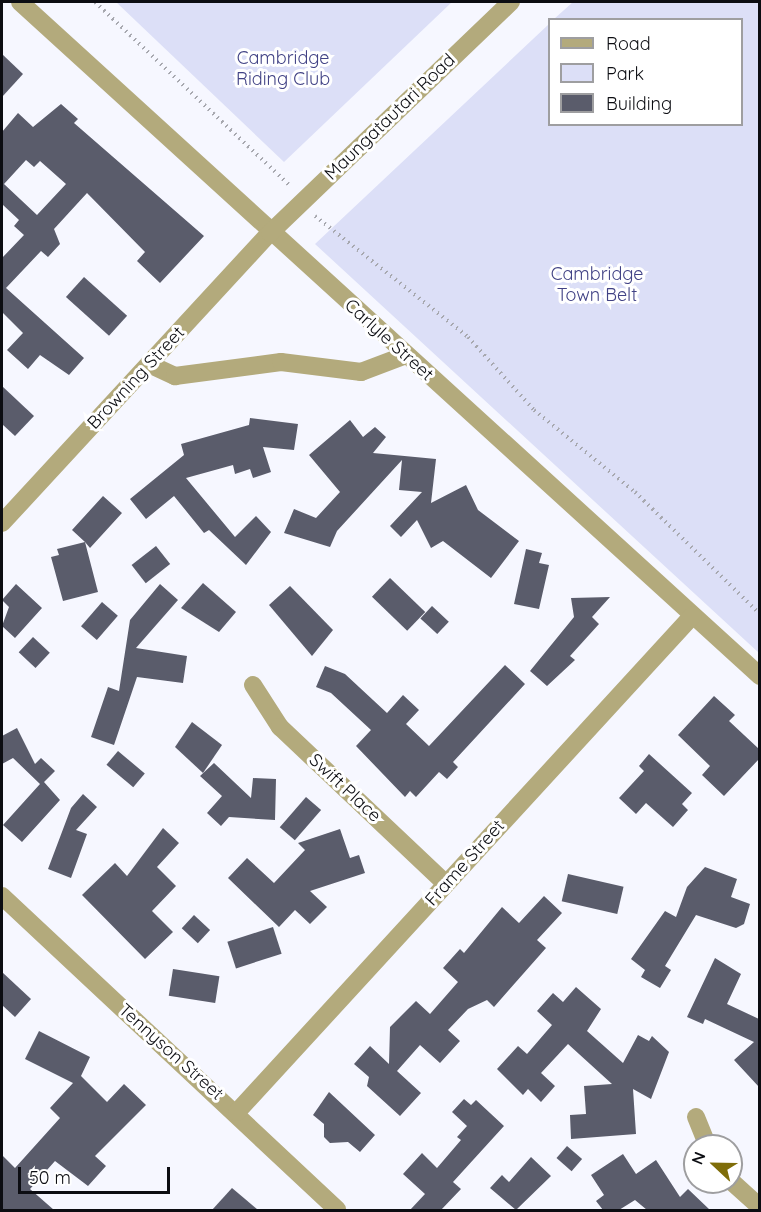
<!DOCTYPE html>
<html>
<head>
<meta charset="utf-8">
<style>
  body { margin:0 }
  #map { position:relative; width:761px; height:1212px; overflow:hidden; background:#f6f7ff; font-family:Quicksand,sans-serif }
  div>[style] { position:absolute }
  .green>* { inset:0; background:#dcdff7 }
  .building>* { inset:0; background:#5a5c6b; transform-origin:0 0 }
  .path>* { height:4px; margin-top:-2px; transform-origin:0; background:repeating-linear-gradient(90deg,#a7a8af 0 1.5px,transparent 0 6px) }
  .minor>* { height:18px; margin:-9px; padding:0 9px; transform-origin:9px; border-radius:9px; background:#b3aa7c }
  span { translate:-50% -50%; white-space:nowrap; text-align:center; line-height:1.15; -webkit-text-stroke:6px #fff; paint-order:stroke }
  .park-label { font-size:18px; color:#414285 }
  .street-label { font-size:18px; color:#0c0d12 }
  .frame { position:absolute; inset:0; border:3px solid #0c0d12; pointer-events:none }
  .legend { position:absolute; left:548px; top:18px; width:195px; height:108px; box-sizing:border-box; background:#fff; border:2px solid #9e9ea0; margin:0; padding:8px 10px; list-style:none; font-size:18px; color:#0c0d12 }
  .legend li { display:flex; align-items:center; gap:12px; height:30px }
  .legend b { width:30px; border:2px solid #9e9ea0 }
  .north { position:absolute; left:683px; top:1134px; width:60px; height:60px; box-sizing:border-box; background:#fff; border:2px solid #9e9ea0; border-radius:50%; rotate:292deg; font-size:16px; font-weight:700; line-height:24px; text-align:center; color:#0c0d12 }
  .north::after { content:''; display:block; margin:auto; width:21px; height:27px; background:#7f6d09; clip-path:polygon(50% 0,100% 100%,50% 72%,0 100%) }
  .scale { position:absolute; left:18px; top:1167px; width:152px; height:27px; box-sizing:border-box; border:3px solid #0c0d12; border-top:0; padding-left:8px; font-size:18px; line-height:21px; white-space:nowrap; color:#0c0d12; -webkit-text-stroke:4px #fff; paint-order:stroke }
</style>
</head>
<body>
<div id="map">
  <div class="green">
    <div style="clip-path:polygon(116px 2px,452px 2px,284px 162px)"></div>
    <div style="clip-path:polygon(573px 2px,759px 2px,759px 653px,315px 244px,549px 24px,550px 124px,742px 124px,742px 20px,554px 19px)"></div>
  </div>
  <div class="building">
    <div style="clip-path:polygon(2px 54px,23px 74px,2px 97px)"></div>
    <div style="clip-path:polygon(evenodd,61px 104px,78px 119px,74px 123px,204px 236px,160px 283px,137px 261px,145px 252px,87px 193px,54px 229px,60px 244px,48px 257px,41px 251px,6px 288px,84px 358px,69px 375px,40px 355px,28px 369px,7px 350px,23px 333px,2px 312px,2px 258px,24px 235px,14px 226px,19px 220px,2px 204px,2px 132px,18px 113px,33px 127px,61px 104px,26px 160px,34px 167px,40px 161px,66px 184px,37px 215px,4px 184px,26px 160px)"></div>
    <div style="left:84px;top:277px;width:58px;height:27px;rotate:42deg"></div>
    <div style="clip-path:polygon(2px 386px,34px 416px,15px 436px,2px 424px)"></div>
    <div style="clip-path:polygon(250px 418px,298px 424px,294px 450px,263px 447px,271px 472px,253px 478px,250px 469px,235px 474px,233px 465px,186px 478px,235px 537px,256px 516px,271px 532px,246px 565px,209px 530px,204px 533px,174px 496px,146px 519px,130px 499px,184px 455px,181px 444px,249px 425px)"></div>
    <div style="clip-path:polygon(350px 420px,363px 437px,375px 427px,386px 437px,373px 453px,436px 459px,431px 503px,466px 485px,478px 510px,519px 541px,491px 578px,443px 541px,431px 548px,417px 520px,401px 537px,390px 526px,422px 492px,399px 490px,402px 460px,337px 531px,330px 547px,284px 533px,294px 509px,316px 518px,340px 492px,309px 455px)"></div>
    <div style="clip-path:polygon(103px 496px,122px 513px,90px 548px,85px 542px,98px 592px,63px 601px,51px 557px,59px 555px,57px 549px,85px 542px,72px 530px)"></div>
    <div style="left:156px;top:546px;width:23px;height:31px;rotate:52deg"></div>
    <div style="clip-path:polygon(526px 549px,542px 553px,539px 563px,549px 565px,539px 609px,514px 604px)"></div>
    <div style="left:390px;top:578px;width:49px;height:26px;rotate:44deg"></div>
    <div style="clip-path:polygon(203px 583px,236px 612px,219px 632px,181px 608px)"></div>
    <div style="clip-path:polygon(16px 584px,42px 608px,15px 638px,2px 626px,9px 607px,2px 600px)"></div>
    <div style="clip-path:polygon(160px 584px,178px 600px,136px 648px,187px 656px,183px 683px,137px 677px,114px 745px,91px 737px,108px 687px,119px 691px,130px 620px)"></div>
    <div style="clip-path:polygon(290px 586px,333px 630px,312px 656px,269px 605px)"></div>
    <div style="clip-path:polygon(610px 597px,592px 617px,599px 624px,570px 656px,575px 660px,547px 686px,530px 671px,574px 617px,571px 598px)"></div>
    <div style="left:102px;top:602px;width:21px;height:32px;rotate:41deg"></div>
    <div style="left:432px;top:606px;width:23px;height:17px;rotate:43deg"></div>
    <div style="left:33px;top:637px;width:23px;height:21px;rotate:43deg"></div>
    <div style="clip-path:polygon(505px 665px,525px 684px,453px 762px,458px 767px,447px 779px,439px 772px,416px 797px,410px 791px,405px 797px,356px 746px,371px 730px,331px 693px,316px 687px,325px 666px,345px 674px,387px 713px,403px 695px,419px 710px,406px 724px,429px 746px)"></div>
    <div style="clip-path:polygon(714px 696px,735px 715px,729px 721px,759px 749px,759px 759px,724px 796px,702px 775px,710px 766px,678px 735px)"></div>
    <div style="clip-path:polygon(192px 722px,222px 745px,203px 773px,175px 747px)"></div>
    <div style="clip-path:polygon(17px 728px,35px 764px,41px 758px,55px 771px,44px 782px,60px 800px,22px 842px,3px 825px,40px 784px,13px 758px,2px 764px,2px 736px)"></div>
    <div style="left:118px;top:751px;width:35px;height:18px;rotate:40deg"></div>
    <div style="clip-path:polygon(649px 754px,692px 793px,682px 804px,688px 810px,673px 827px,646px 803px,636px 814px,619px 798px,644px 771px,639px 766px)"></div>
    <div style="clip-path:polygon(214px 763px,251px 798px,253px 778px,276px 779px,275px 820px,229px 817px,221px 826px,207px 813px,222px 796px,200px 776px)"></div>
    <div style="clip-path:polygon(83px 794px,97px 807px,76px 830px,87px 834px,71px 878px,48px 869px,71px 808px)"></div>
    <div style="left:306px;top:797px;width:20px;height:40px;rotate:41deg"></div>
    <div style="clip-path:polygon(163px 828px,179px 843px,157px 867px,176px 886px,152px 911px,173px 932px,145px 959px,82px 895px,115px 863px,127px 876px)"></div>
    <div style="clip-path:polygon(340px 829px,350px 858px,359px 855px,365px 873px,310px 891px,327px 907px,310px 924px,295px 910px,279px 927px,228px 878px,247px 858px,274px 883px,305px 850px,298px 843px)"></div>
    <div style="clip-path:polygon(705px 867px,737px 879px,731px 897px,750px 904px,744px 924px,736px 928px,696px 915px,665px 966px,671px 970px,660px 988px,641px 977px,645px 970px,631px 959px,665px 911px,676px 917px,687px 887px)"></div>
    <div style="left:568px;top:874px;width:57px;height:28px;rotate:13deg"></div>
    <div style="clip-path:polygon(544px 896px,562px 913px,537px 940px,546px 948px,494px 1007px,487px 1000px,468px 1009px,448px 1030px,460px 1041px,440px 1063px,420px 1045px,397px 1071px,421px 1093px,400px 1116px,367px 1086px,369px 1077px,354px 1064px,370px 1046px,389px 1064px,390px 1027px,416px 1001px,430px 1014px,458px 982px,443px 968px,460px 949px,464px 953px,502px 907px,519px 923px)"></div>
    <div style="left:194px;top:915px;width:22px;height:18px;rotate:43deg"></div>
    <div style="left:273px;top:927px;width:28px;height:48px;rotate:72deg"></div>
    <div style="clip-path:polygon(715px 958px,741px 974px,727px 1004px,759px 1019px,759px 1087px,734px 1060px,754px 1042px,705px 1019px,703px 1024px,687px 1017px)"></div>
    <div style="left:173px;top:969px;width:47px;height:27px;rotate:9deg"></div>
    <div style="clip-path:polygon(2px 972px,31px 999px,15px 1017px,2px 1005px)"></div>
    <div style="clip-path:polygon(576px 987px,601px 1009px,587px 1031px,623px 1063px,638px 1035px,649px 1041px,652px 1036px,669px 1052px,651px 1099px,633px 1089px,636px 1134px,571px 1139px,570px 1115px,586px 1114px,584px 1086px,612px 1084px,568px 1044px,541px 1073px,555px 1086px,541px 1102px,528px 1089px,523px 1095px,497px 1069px,518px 1046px,527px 1054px,552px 1025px,537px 1011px,553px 993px,563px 1002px)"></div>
    <div style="clip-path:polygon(39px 1031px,90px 1057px,81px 1076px,107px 1102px,124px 1084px,146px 1105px,95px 1156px,106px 1166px,88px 1186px,55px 1161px,30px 1189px,54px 1210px,2px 1210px,2px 1155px,15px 1168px,60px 1118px,50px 1108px,73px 1083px,25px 1059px)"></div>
    <div style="clip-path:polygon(329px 1092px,375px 1135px,360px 1152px,348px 1142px,330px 1143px,324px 1137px,324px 1124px,313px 1115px)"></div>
    <div style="clip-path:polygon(464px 1099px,471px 1105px,476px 1100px,504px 1126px,453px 1182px,461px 1189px,441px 1210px,410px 1210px,425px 1194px,403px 1174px,422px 1153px,437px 1168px,461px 1140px,457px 1137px,467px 1126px,452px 1112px)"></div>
    <div style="left:567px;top:1146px;width:20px;height:16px;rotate:41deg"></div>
    <div style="clip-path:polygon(623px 1154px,636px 1174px,656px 1160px,680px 1197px,688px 1189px,710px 1210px,647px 1210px,635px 1200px,619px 1210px,603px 1210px,596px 1201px,604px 1195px,591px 1175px)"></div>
    <div style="clip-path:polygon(531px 1157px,551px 1176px,516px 1210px,490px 1188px,502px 1175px,509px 1182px)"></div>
    <div style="clip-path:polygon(232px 1188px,258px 1210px,212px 1210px)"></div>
  </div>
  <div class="path">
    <div style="left:95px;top:2px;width:268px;rotate:43.3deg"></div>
    <div style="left:315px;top:216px;width:195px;rotate:38.3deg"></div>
    <div style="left:468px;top:337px;width:98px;rotate:47.9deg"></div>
    <div style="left:534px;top:410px;width:130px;rotate:39.1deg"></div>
    <div style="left:635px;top:492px;width:175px;rotate:44.3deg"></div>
  </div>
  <div class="minor">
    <div style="left:20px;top:2px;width:1001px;rotate:42.33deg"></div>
    <div style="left:149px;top:364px;width:29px;rotate:25deg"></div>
    <div style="left:175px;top:376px;width:107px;rotate:-7.5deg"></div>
    <div style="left:281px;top:362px;width:81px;rotate:7.1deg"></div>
    <div style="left:361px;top:372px;width:48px;rotate:-20.7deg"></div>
    <div style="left:2px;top:523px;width:395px;rotate:-47.3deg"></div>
    <div style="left:270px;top:233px;width:334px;rotate:-43.8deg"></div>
    <div style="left:253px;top:685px;width:50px;rotate:57.3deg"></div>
    <div style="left:280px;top:727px;width:228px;rotate:43.4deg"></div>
    <div style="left:2px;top:896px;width:459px;rotate:43.1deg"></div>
    <div style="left:237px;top:1112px;width:674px;rotate:-47.46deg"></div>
    <div style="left:696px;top:1117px;width:31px;rotate:68deg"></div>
    <div style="left:731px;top:1181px;width:39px;rotate:42deg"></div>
  </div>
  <div class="park-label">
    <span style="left:283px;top:69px">Cambridge<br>Riding Club</span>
    <span style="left:597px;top:285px">Cambridge<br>Town Belt</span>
  </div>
  <div class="street-label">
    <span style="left:390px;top:117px;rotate:-44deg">Maungatautari Road</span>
    <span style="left:389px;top:340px;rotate:42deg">Carlyle Street</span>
    <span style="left:136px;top:378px;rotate:-47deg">Browning Street</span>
    <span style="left:345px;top:788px;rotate:43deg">Swift Place</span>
    <span style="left:465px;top:863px;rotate:-48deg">Frame Street</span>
    <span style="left:171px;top:1052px;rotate:42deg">Tennyson Street</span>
  </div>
  <div class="frame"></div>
  <ul class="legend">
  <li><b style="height:8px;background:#b3aa7c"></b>Road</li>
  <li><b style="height:16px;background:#dcdff7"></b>Park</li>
  <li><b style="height:16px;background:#5a5c6b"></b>Building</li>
  </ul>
  <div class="north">N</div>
  <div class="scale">50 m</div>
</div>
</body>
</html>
